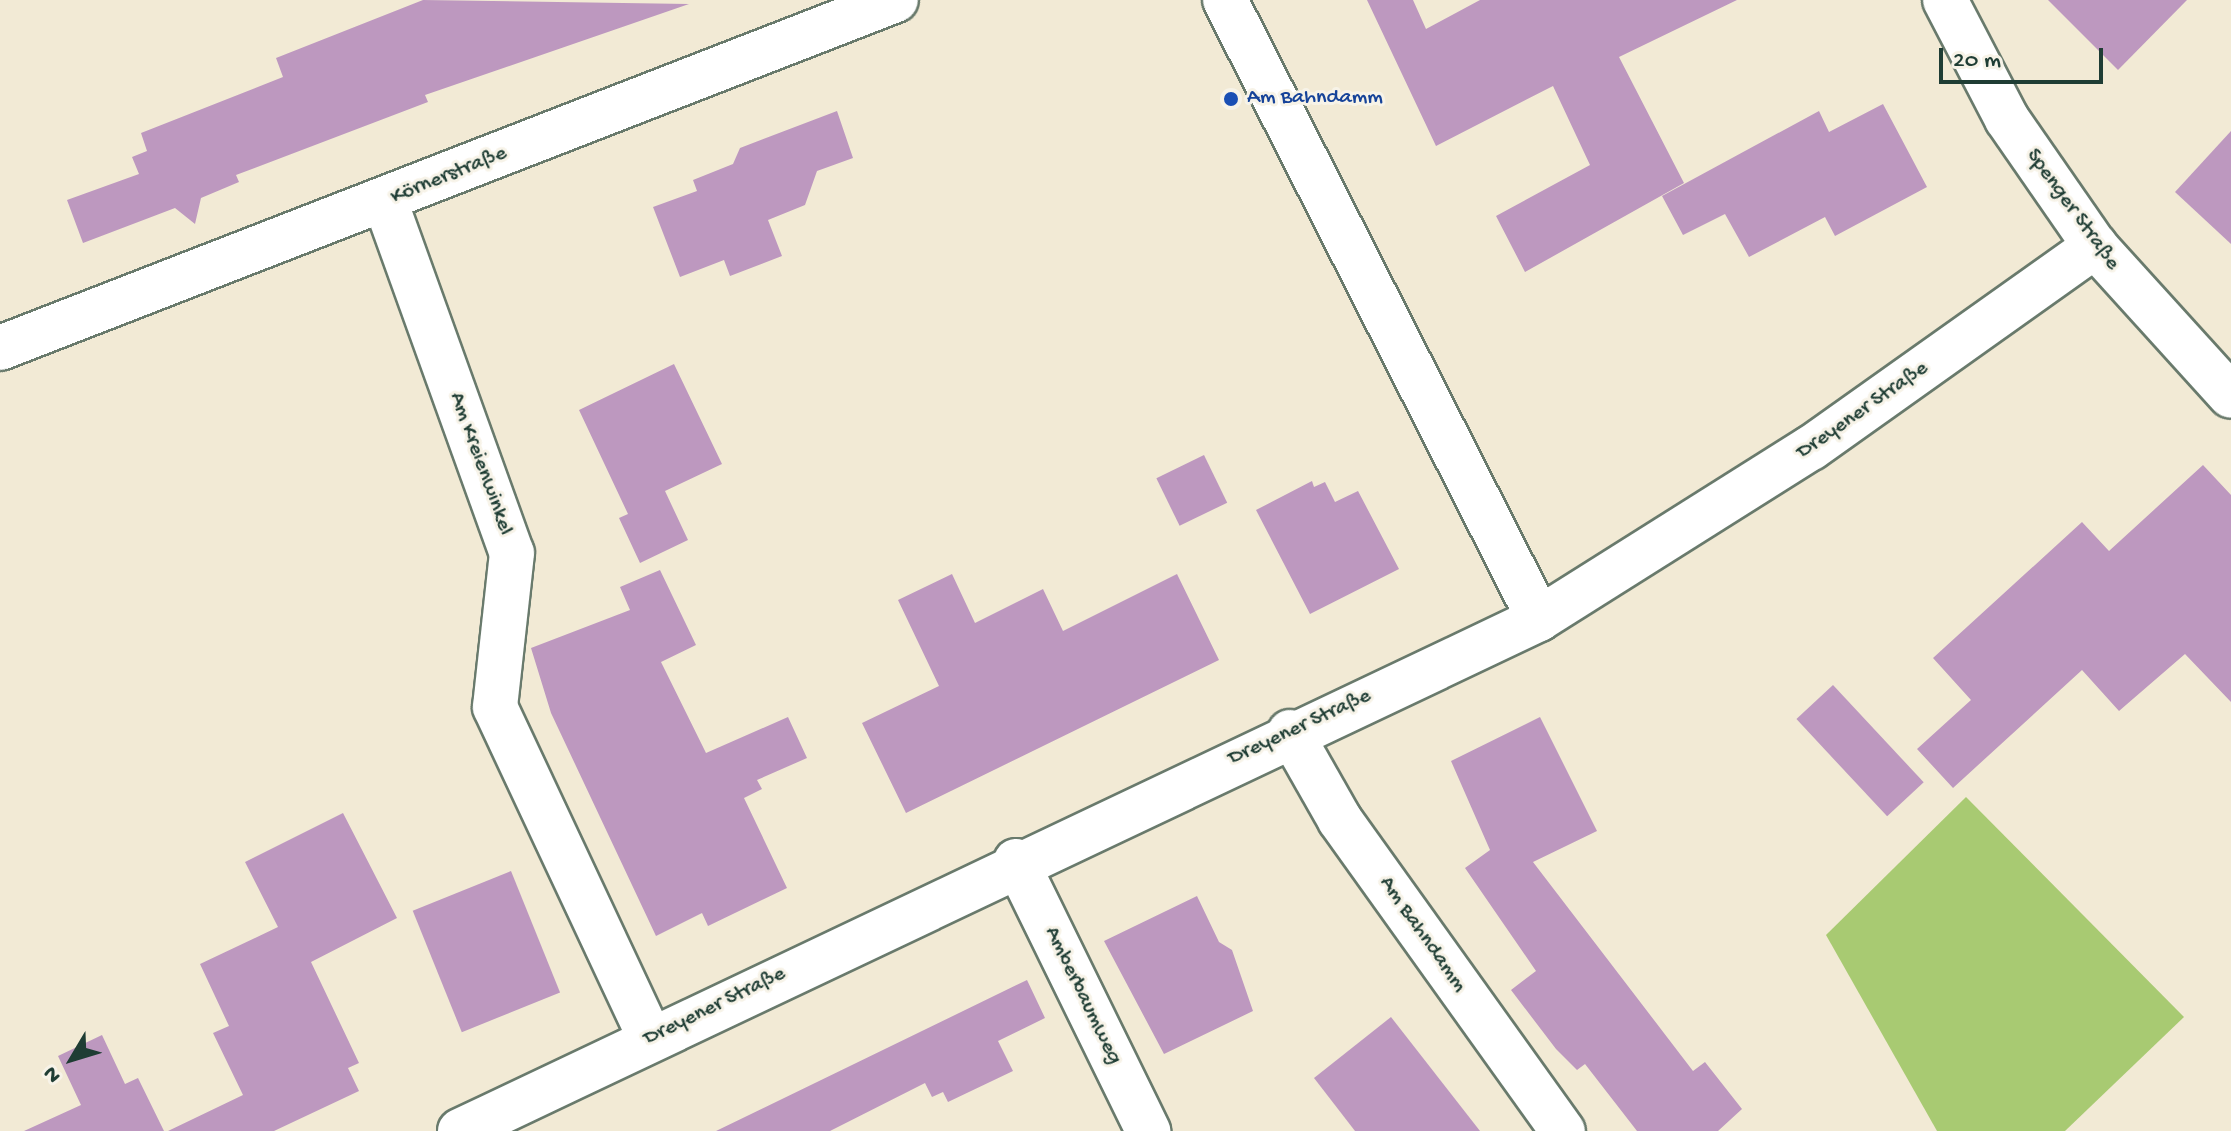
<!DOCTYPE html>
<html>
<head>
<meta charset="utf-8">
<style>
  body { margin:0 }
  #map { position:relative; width:2231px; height:1131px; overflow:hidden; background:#f2ead5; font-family:"Gochi Hand",sans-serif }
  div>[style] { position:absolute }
  .green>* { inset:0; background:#a8ca72 }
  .building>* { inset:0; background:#bd98bf; transform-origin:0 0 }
  .roads { filter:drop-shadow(2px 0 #697a6c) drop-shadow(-2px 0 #697a6c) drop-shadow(0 2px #697a6c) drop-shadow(0 -2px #697a6c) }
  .minor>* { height:44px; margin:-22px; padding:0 22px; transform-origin:22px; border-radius:22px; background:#fff }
  .tertiary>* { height:44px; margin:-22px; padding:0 22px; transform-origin:22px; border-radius:22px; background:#fff }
  .dots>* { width:22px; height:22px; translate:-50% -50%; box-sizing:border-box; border:4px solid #f7f3e8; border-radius:50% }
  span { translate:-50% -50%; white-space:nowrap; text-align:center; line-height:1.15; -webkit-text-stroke:6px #f7f3e8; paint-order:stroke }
  .transit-label { font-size:22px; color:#164399 }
  .left { translate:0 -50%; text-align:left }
  .street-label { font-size:22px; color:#1f3d34 }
  .north { position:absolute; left:32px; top:1019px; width:80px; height:80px; -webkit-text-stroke:6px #f7f3e8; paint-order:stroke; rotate:232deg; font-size:22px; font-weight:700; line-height:32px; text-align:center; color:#1f3d34 }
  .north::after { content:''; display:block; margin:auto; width:28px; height:36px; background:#1f3d34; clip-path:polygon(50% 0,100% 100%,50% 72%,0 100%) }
  .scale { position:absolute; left:1939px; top:48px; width:164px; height:36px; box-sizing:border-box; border:4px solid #1f3d34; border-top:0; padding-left:10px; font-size:24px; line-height:28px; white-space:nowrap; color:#1f3d34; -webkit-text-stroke:6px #f7f3e8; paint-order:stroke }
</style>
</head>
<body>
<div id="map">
  <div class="green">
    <div style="clip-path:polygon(1966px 797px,2184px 1017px,2065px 1131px,1937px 1131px,1826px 935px)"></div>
  </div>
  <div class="building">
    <div style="clip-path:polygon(423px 0,689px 4px,425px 95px,428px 102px,236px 175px,239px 182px,201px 198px,195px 224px,175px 208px,83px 243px,67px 200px,139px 174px,132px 157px,147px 151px,141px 133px,283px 77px,276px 58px)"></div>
    <div style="clip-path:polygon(1367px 0,1413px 0,1426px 29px,1480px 0,1737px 0,1619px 57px,1684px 183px,1525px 272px,1496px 216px,1590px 165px,1553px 86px,1436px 146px)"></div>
    <div style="clip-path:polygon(2048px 0,2187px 0,2118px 70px)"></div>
    <div style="clip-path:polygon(1883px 104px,1927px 187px,1835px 236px,1825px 217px,1749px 257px,1725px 214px,1683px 235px,1662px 196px,1819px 111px,1829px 132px)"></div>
    <div style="clip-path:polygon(837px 111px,853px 158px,817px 171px,805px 205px,768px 220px,782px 256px,730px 276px,724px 260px,680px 277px,653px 207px,697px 191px,693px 180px,733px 164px,740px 148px)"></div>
    <div style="clip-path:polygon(2231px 131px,2231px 244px,2175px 192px)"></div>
    <div style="clip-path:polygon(674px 364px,722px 464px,665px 491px,688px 540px,640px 563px,619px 518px,628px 514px,579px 410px)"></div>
    <div style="left:1204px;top:455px;width:53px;height:53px;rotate:64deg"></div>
    <div style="clip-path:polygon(2203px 465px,2231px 495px,2231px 702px,2185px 654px,2119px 711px,2082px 670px,1953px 788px,1917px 749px,1971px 700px,1933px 658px,2082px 522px,2109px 551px)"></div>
    <div style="clip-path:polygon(1312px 481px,1314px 487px,1325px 482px,1335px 502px,1358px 491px,1399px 569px,1310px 614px,1256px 510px)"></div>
    <div style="clip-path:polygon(660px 570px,696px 645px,661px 662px,706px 753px,788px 717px,807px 758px,757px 780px,762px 789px,744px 798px,787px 888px,708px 926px,702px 913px,656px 936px,551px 713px,531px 648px,630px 610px,620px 587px)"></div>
    <div style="clip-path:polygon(952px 574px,975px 623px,1043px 589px,1063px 631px,1177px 574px,1219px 660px,906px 813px,862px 723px,939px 686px,898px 600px)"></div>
    <div style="left:1833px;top:685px;width:133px;height:50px;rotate:47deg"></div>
    <div style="clip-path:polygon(1540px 717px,1597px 831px,1533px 862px,1693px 1071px,1705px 1062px,1742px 1109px,1718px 1131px,1637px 1131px,1585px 1064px,1577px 1070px,1556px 1049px,1511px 990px,1536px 971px,1465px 868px,1490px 850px,1451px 761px)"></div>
    <div style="clip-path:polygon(343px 813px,397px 918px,311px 962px,359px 1063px,348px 1068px,359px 1091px,274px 1131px,168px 1131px,243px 1095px,213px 1033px,229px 1026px,200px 964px,278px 927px,245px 862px)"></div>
    <div style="left:511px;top:871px;width:131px;height:106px;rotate:68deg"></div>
    <div style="clip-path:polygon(1197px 896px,1219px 942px,1232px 950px,1253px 1011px,1164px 1054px,1104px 941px)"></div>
    <div style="clip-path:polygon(1027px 980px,1045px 1018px,998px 1041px,1013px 1071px,948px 1102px,943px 1092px,932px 1097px,925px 1083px,830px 1131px,716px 1131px)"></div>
    <div style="clip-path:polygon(1391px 1017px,1480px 1131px,1355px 1131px,1314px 1078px)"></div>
    <div style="clip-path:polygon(102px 1035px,125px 1084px,138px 1078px,164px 1131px,24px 1131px,81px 1105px,58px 1056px)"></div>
  </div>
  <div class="roads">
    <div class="minor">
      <div style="left:1225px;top:0;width:694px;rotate:63.1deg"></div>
      <div style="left:385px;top:201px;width:374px;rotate:70.2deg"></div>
      <div style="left:512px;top:553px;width:155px;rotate:96.3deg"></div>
      <div style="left:495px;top:707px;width:365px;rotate:64.9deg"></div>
      <div style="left:0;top:348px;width:961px;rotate:-21.23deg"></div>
      <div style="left:1290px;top:732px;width:101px;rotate:60.4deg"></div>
      <div style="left:1340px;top:820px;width:383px;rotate:54.4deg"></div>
      <div style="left:1016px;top:861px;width:301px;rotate:63.9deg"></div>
    </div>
    <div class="tertiary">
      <div style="left:1945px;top:0;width:134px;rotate:62.5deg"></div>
      <div style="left:2007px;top:119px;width:155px;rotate:55.3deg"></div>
      <div style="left:2095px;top:246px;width:202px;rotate:47.8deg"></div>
      <div style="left:460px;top:1131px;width:1194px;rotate:-25.38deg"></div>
      <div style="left:1539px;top:619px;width:321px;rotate:-32.2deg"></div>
      <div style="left:1811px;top:448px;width:349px;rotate:-35.4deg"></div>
    </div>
  </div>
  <div class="dots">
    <div style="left:1231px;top:99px;background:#1a4fb4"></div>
  </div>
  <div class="transit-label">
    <span class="left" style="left:1247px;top:99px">Am Bahndamm</span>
  </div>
  <div class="street-label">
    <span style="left:449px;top:176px;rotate:-22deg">Körnerstraße</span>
    <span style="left:2072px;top:210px;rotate:54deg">Spenger Straße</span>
    <span style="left:1863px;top:411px;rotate:-35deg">Dreyener Straße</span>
    <span style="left:480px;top:464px;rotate:70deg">Am Kreienwinkel</span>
    <span style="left:1300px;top:728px;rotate:-25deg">Dreyener Straße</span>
    <span style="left:1422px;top:935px;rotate:55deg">Am Bahndamm</span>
    <span style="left:1082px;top:996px;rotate:64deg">Amberbaumweg</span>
    <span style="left:715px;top:1007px;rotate:-26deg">Dreyener Straße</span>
  </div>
  <div class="north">N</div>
  <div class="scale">20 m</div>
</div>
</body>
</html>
